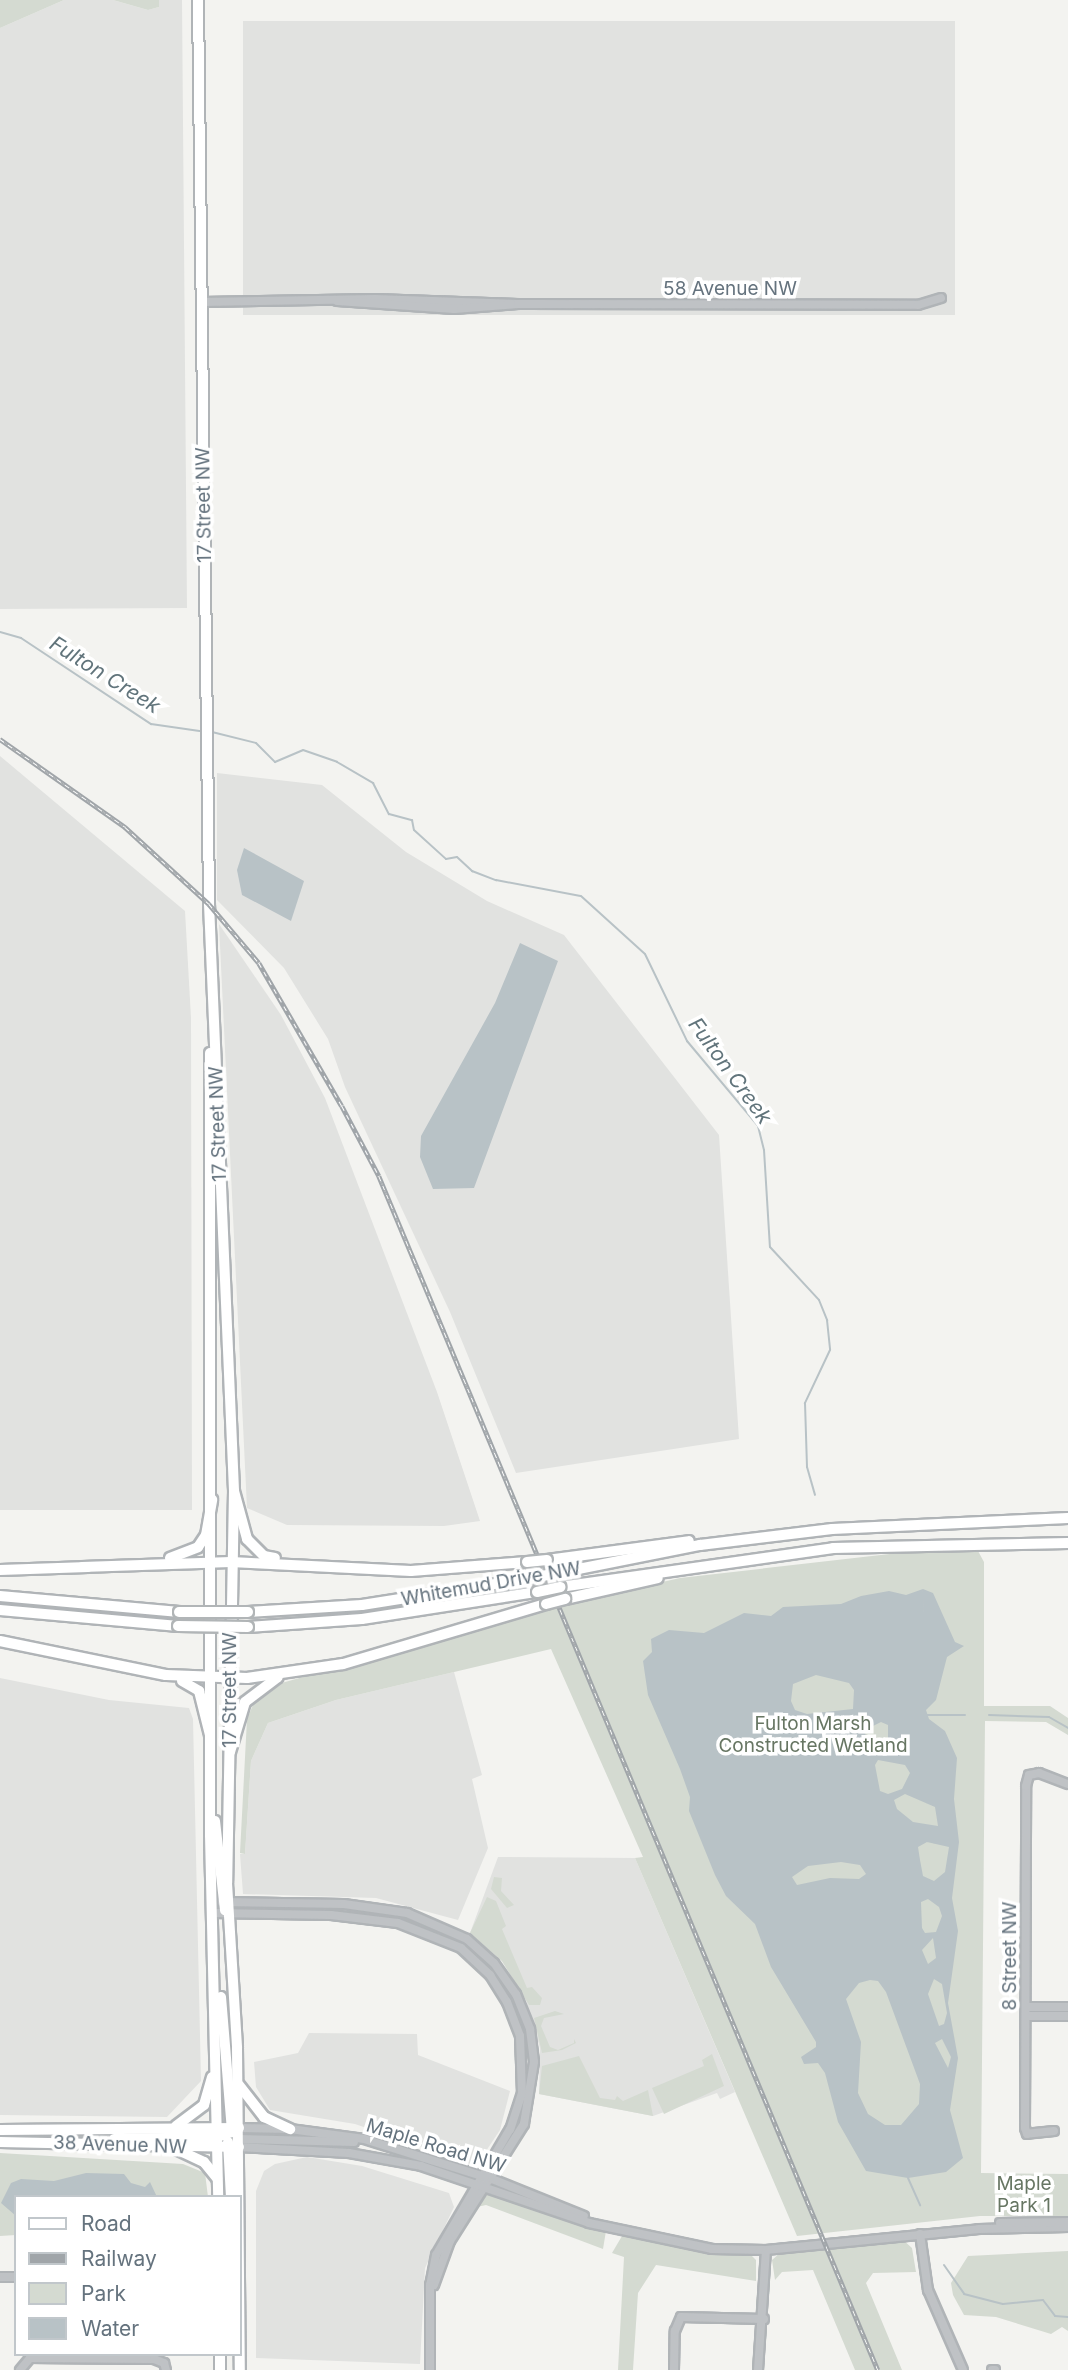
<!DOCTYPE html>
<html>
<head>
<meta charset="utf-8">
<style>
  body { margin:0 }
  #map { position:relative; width:1068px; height:2370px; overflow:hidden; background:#f3f3f0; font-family:Inter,sans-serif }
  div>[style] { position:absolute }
  .built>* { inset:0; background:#e1e2e0; transform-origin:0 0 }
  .green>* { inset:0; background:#d4dad1 }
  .water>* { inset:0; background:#b8c2c6 }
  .stream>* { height:2px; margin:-1px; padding:0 1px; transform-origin:1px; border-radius:1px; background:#b8c2c6 }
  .roads { filter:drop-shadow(2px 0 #b0b4b7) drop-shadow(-2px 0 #b0b4b7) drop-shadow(0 2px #b0b4b7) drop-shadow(0 -2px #b0b4b7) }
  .minor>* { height:8px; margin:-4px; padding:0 4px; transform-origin:4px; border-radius:4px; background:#bfc2c5 }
  .major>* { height:10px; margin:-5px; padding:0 5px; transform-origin:5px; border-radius:5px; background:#fff }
  .highway>* { height:10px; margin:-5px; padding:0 5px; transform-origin:5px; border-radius:5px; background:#fff }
  .rail>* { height:4.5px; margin-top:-2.25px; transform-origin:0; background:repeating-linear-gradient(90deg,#fff 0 5px,#a0a5a9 0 10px); box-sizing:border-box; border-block:2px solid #a0a5a9 }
  .bridges { filter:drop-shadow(2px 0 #b1b5b7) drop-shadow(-2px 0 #b1b5b7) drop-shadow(0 2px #b1b5b7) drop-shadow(0 -2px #b1b5b7) }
  .highway-bridge>* { height:10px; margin:-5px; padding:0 5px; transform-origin:5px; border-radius:5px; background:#fff }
  span { translate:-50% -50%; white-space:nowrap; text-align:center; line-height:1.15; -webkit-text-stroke:7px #fff; paint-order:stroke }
  .street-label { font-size:19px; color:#65737e }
  .park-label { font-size:19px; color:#677663 }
  .water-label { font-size:21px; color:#61747b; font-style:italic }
  .legend { position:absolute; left:14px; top:2195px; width:228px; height:161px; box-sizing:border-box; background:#fff; border:2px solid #c1c7cb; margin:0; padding:9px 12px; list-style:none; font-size:21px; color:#65737e }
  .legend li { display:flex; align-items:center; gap:14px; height:35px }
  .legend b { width:35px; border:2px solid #c1c7cb }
</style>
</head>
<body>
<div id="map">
  <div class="built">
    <div style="clip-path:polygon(64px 0,113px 0,148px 10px,159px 7px,159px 0,182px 0,187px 608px,0 609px,0 28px)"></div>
    <div style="left:243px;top:21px;width:712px;height:294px"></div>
    <div style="clip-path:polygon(0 756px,185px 911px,191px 1018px,192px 1510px,0 1510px)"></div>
    <div style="clip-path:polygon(217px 773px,322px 785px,406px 852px,487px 901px,564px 935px,719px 1135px,739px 1439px,516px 1473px,450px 1312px,345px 1087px,328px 1039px,284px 968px,217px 900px)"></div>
    <div style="clip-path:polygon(219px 924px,281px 1015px,325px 1098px,437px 1392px,480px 1521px,444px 1526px,287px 1525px,247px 1508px)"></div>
    <div style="clip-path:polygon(454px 1672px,482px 1775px,472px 1779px,488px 1848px,458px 1920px,376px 1898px,243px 1894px,240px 1854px,245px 1854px,251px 1761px,268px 1723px,336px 1700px)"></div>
    <div style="clip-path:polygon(0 1678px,109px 1700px,189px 1708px,193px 1719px,201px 2081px,167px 2117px,0 2115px)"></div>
    <div style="clip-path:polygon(498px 1857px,635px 1858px,735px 2092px,720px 2099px,717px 2093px,653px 2116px,539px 2094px,540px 2048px,526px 2000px,502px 1961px,470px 1933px)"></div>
    <div style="clip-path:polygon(309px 2033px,417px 2034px,418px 2055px,510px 2091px,500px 2130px,476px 2166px,355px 2124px,270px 2110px,256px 2087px,254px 2062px,298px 2053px)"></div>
    <div style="clip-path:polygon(307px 2157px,362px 2166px,449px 2193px,454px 2207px,425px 2268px,420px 2364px,256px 2358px,256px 2191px,264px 2171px,275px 2164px)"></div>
  </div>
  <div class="green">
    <div style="clip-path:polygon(0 0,64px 0,0 28px)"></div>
    <div style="clip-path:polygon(113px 0,159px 0,159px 7px,148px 10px)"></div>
    <div style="clip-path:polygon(916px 1551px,978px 1551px,984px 1562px,984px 1706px,1050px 1706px,1068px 1718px,1068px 1735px,1046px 1722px,985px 1721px,981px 2173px,1068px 2174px,1068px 2216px,980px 2216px,797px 2236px,635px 1858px,643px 1857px,551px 1649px,336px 1700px,268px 1723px,251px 1761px,245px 1854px,240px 1853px,247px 1719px,255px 1700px,271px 1686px,552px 1607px,680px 1578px)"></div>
    <div style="clip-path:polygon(494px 1877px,502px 1878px,501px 1891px,514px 1905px,507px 1908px,491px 1889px)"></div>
    <div style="clip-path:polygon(487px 1897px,496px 1901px,506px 1926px,502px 1929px,527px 1988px,532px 1987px,542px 1998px,540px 2005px,529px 2005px,502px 1961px,470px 1933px)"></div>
    <div style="clip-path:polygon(555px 2011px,564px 2014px,544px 2018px,541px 2026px,550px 2047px,558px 2050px,574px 2043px,574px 2039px,576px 2043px,562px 2050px,542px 2053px,534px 2018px)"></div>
    <div style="clip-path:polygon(712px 2054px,724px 2086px,664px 2114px,652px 2088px,704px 2066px,702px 2060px)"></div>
    <div style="clip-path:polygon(579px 2056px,600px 2098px,615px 2100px,617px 2096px,623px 2101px,648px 2090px,653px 2116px,539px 2094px,542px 2066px)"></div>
    <div style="clip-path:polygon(0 2153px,183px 2164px,205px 2173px,208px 2197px,16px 2197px,16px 2235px,0 2236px)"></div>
    <div style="clip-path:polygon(490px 2191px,606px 2231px,603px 2249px,486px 2205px,477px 2207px)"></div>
    <div style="clip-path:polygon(622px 2236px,694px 2250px,750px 2254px,756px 2260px,756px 2281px,656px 2265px,638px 2293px,633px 2370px,618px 2370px,624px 2257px,612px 2253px)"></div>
    <div style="clip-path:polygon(902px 2239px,912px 2248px,916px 2272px,873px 2273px,866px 2283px,902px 2370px,855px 2370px,813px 2270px,782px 2272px,775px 2280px,772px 2260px,780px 2253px)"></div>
    <div style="clip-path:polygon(1068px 2251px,1068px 2331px,1062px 2327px,1051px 2334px,996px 2317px,964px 2315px,953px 2295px,951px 2283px,968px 2256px)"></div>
  </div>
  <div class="water">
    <div style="clip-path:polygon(244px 848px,304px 881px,291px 921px,242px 895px,237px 870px)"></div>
    <div style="clip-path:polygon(520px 943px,558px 961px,474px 1188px,433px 1189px,420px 1157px,421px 1136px,495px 1003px)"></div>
    <div style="clip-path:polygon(evenodd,923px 1589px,933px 1593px,955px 1642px,964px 1646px,947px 1657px,936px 1700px,926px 1710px,929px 1719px,945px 1731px,957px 1758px,954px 1799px,959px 1842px,952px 1898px,958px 1931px,948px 2003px,958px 2058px,950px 2110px,963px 2158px,946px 2172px,908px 2178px,866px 2171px,838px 2122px,825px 2073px,818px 2063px,804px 2064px,801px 2057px,816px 2047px,816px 2042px,771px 1967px,755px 1924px,726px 1896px,715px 1875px,689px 1811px,690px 1797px,680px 1769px,648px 1695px,643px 1661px,652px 1652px,651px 1639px,669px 1630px,704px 1633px,744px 1613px,771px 1616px,783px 1607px,841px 1604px,861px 1596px,889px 1591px,906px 1595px,923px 1589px,816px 1675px,849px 1683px,854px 1690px,853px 1709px,807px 1714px,795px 1710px,791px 1701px,793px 1684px,816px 1675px,923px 1589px,881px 1722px,888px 1725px,888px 1740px,872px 1745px,866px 1741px,865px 1730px,881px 1722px,923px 1589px,878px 1760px,905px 1765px,910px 1773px,902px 1789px,888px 1794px,880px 1791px,875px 1765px,878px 1760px,923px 1589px,905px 1794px,935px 1807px,938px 1826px,913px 1822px,897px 1809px,894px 1800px,905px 1794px,923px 1589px,927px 1842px,949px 1847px,945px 1872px,934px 1881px,923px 1876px,920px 1860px,918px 1847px,927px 1842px,923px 1589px,841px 1862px,860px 1865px,866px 1874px,859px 1879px,830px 1878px,797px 1885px,792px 1877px,808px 1866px,841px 1862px,923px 1589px,928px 1899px,939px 1907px,942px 1916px,936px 1932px,925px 1933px,922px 1928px,921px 1902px,928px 1899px,923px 1589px,933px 1938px,936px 1958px,928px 1964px,922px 1950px,933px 1938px,923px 1589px,934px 1979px,942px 1984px,947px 2013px,944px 2024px,939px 2026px,928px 1994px,934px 1979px,923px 1589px,870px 1980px,878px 1981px,886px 1992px,920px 2084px,919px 2104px,901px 2125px,885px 2125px,868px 2114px,858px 2093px,861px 2042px,846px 1999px,859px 1983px,870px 1980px,923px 1589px,942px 2039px,951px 2057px,948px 2068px,935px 2043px,942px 2039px)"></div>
    <div style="clip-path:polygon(86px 2173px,124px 2174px,131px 2183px,145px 2187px,150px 2182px,157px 2197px,16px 2197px,16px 2216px,1px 2203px,11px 2183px,21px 2179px,54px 2181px)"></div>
  </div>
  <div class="stream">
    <div style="left:0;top:632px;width:22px;rotate:16deg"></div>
    <div style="left:21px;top:638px;width:156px;rotate:33.5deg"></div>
    <div style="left:151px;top:724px;width:49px;rotate:8.3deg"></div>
    <div style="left:212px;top:732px;width:45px;rotate:14deg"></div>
    <div style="left:256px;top:743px;width:27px;rotate:45deg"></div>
    <div style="left:275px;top:762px;width:30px;rotate:-23deg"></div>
    <div style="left:303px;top:750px;width:36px;rotate:19deg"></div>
    <div style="left:337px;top:762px;width:42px;rotate:30.3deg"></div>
    <div style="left:373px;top:783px;width:35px;rotate:63deg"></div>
    <div style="left:389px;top:814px;width:24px;rotate:15deg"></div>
    <div style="left:412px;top:820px;width:10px;rotate:79deg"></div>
    <div style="left:414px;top:830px;width:43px;rotate:42.2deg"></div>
    <div style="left:446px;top:859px;width:11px;rotate:-10deg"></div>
    <div style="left:457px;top:857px;width:21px;rotate:43deg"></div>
    <div style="left:472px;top:871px;width:26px;rotate:21deg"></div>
    <div style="left:496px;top:880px;width:86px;rotate:10.7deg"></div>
    <div style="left:581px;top:896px;width:86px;rotate:42.2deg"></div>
    <div style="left:645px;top:954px;width:97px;rotate:64.2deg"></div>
    <div style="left:687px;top:1041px;width:111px;rotate:50.1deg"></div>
    <div style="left:758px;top:1126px;width:25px;rotate:76deg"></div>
    <div style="left:764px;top:1150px;width:97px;rotate:86.5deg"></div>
    <div style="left:770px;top:1247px;width:72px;rotate:47.2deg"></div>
    <div style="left:819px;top:1300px;width:22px;rotate:68deg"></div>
    <div style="left:827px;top:1320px;width:30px;rotate:84deg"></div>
    <div style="left:830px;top:1350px;width:59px;rotate:115.3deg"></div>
    <div style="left:805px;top:1403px;width:64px;rotate:88.2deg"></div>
    <div style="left:807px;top:1467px;width:29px;rotate:74deg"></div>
    <div style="left:927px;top:1715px;width:38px"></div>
    <div style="left:989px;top:1715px;width:60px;rotate:1.9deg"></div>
    <div style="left:1049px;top:1717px;width:22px;rotate:30deg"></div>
    <div style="left:908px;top:2178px;width:30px;rotate:66deg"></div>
    <div style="left:944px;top:2265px;width:35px;rotate:55deg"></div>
    <div style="left:964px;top:2294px;width:40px;rotate:14.4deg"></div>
    <div style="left:1003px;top:2304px;width:40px;rotate:-5.7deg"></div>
    <div style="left:1043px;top:2300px;width:20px;rotate:53deg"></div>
    <div style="left:1055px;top:2316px;width:13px;rotate:4deg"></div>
  </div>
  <div class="roads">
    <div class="minor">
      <div style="left:202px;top:302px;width:173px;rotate:-1deg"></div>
      <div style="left:375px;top:299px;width:143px;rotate:2deg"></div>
      <div style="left:518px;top:304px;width:64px;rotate:175.5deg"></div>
      <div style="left:454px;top:309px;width:117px;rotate:-176.1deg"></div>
      <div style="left:518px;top:304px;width:400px;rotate:0.1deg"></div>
      <div style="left:918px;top:305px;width:24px;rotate:-17deg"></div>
      <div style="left:222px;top:1902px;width:122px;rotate:0.9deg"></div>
      <div style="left:344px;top:1904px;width:64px;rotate:8.1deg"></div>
      <div style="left:407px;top:1913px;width:65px;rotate:23.4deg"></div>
      <div style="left:467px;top:1939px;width:36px;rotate:42deg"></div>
      <div style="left:494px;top:1963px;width:38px;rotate:55deg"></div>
      <div style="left:516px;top:1994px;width:38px;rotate:68deg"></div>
      <div style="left:530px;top:2029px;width:33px;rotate:83deg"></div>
      <div style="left:534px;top:2062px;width:63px;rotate:99.2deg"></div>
      <div style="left:524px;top:2124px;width:138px;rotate:122.3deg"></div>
      <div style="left:450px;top:2241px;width:47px;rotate:110deg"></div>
      <div style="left:213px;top:1913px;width:118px;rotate:1deg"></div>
      <div style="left:331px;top:1915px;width:67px;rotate:6.8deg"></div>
      <div style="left:398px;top:1923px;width:68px;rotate:21.6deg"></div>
      <div style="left:461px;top:1948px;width:40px;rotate:43deg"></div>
      <div style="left:490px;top:1975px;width:32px;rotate:58deg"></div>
      <div style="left:507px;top:2002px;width:36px;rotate:69deg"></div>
      <div style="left:520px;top:2036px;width:57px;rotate:88deg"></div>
      <div style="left:522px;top:2093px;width:38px;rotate:108deg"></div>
      <div style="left:510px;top:2129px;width:146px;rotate:120.4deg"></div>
      <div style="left:436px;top:2255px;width:31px;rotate:101deg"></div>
      <div style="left:430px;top:2285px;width:85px;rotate:90deg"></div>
      <div style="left:1026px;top:2007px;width:42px"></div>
      <div style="left:1026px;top:2016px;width:42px"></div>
      <div style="left:239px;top:2128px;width:51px;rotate:1.1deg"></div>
      <div style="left:290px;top:2129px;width:75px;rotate:7.7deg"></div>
      <div style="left:364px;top:2139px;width:134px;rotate:17.4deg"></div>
      <div style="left:492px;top:2179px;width:99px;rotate:21.9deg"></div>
      <div style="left:1054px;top:2131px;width:27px;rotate:174deg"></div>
      <div style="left:1027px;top:2134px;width:6px;rotate:-108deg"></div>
      <div style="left:1025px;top:2128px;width:342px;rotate:-89.8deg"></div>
      <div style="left:1026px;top:1786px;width:11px;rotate:-75deg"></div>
      <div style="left:1029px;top:1775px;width:10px;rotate:-11deg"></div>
      <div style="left:1039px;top:1773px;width:31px;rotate:21deg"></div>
      <div style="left:239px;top:2139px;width:115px;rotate:1.5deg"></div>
      <div style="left:239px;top:2147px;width:110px;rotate:3.1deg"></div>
      <div style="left:349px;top:2153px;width:73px;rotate:10.2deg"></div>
      <div style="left:421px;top:2166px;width:177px;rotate:18.7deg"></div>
      <div style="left:589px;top:2223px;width:126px;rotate:11.9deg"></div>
      <div style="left:712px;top:2249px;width:54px;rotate:1.1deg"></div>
      <div style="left:766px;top:2250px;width:214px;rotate:-5.6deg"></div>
      <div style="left:979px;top:2229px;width:89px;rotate:-1.3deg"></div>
      <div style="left:1000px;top:2223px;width:68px;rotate:-0.8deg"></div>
      <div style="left:920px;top:2234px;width:57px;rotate:81.9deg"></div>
      <div style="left:928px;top:2290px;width:87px;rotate:66.4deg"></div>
      <div style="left:0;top:2277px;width:16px"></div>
      <div style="left:20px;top:2370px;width:16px;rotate:-50deg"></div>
      <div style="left:30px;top:2358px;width:124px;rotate:0.5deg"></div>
      <div style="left:154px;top:2359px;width:11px;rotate:22deg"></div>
      <div style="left:164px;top:2363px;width:7px;rotate:74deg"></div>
      <div style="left:674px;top:2370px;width:39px;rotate:-89deg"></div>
      <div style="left:675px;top:2331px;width:15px;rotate:-67deg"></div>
      <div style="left:681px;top:2317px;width:83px;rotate:1.4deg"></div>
      <div style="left:758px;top:2370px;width:120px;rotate:-86.2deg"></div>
      <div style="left:992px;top:2370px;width:3px"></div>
    </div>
    <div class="major">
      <div style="left:198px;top:0;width:904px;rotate:89.3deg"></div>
      <div style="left:209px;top:904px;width:588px;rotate:87.56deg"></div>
      <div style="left:234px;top:1491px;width:392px;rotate:91deg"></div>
      <div style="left:227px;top:1883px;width:165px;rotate:86.5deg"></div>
      <div style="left:237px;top:2048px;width:322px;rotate:89.5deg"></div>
      <div style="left:210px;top:1053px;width:782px;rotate:90deg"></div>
      <div style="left:210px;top:1835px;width:362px;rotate:88.7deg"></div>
      <div style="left:215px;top:1821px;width:90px;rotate:83.6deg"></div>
      <div style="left:221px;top:1997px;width:135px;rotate:85.3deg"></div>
      <div style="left:239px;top:2085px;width:41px;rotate:52deg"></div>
      <div style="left:264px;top:2117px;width:29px;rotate:25deg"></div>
      <div style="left:176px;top:2126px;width:35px;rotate:-37deg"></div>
      <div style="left:204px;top:2105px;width:29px;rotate:-74deg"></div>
      <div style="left:0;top:2130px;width:239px;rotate:-0.5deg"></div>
      <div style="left:114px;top:2139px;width:103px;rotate:-1.1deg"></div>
      <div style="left:217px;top:2137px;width:21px;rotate:-19deg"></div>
      <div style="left:0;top:2142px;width:239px;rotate:1.2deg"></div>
      <div style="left:228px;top:2142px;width:55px;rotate:86.9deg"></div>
      <div style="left:176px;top:2149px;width:31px;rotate:25deg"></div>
      <div style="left:204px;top:2162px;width:21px;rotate:51deg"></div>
      <div style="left:220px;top:2354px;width:16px;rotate:90deg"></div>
    </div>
    <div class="highway">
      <div style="left:234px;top:1491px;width:50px;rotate:74.8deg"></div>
      <div style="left:247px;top:1539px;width:24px;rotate:45deg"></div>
      <div style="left:264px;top:1556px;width:11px;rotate:10deg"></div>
      <div style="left:170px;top:1558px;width:30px;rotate:-21deg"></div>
      <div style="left:198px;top:1547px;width:14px;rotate:-56deg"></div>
      <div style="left:206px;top:1535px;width:36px;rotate:-80deg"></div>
      <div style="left:547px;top:1560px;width:143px;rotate:-7.6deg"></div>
      <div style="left:82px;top:1567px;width:149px;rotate:-1.9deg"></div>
      <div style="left:231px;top:1562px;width:180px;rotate:2.9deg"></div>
      <div style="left:411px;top:1571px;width:116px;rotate:-4.4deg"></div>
      <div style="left:0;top:1570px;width:88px;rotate:-2deg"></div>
      <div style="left:553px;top:1574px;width:150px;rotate:-11.2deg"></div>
      <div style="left:700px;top:1545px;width:133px;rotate:-6.9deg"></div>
      <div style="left:832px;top:1529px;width:236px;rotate:-2.7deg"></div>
      <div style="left:560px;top:1587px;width:276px;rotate:-8.1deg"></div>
      <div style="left:833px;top:1548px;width:235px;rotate:-1.2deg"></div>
      <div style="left:0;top:1596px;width:180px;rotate:5.1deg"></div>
      <div style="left:565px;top:1599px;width:95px;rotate:-12.7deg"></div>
      <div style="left:0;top:1610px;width:179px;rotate:5.1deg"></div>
      <div style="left:248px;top:1612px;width:114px;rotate:-3.5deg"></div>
      <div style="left:362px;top:1605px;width:172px;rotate:-9deg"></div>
      <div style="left:248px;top:1627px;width:114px;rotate:-4deg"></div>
      <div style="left:362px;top:1619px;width:177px;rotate:-8.8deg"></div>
      <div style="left:0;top:1641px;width:169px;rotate:11.6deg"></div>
      <div style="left:166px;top:1675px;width:81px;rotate:2.1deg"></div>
      <div style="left:247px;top:1678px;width:97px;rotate:-8.3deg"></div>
      <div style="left:343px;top:1664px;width:212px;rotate:-16.5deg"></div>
      <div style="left:182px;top:1681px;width:20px;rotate:30deg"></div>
      <div style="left:199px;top:1691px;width:45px;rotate:76deg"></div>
      <div style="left:230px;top:1752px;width:52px;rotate:-73.3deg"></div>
      <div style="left:245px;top:1702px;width:41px;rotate:-37.1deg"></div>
    </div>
  </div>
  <div class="rail">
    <div style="left:0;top:739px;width:153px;rotate:35.1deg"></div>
    <div style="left:125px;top:827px;width:114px;rotate:42.5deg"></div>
    <div style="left:209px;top:904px;width:77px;rotate:49.7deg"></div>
    <div style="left:259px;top:963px;width:165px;rotate:59.9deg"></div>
    <div style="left:342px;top:1106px;width:79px;rotate:62.1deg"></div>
    <div style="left:379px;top:1176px;width:1294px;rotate:67.32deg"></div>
  </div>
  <div class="bridges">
    <div class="highway-bridge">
      <div style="left:527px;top:1562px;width:20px;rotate:-6deg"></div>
      <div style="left:532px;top:1578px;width:21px;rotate:-11deg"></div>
      <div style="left:537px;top:1592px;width:24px;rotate:-12deg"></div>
      <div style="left:546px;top:1604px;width:20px;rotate:-15deg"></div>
      <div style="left:179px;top:1612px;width:69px"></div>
      <div style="left:178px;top:1626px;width:70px;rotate:0.8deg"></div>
    </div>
  </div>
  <div class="street-label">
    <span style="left:730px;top:289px">58 Avenue NW</span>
    <span style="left:204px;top:505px;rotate:-91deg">17 Street NW</span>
    <span style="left:218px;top:1124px;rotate:-92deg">17 Street NW</span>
    <span style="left:491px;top:1584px;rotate:-10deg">Whitemud Drive NW</span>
    <span style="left:230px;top:1690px;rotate:-90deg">17 Street NW</span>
    <span style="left:1010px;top:1956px;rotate:-90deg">8 Street NW</span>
    <span style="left:120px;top:2145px;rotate:2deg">38 Avenue NW</span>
    <span style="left:436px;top:2146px;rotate:17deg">Maple Road NW</span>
  </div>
  <div class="park-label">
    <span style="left:813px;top:1735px">Fulton Marsh<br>Constructed Wetland</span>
    <span style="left:1024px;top:2195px">Maple<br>Park 1</span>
  </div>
  <div class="water-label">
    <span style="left:105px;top:675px;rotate:32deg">Fulton Creek</span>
    <span style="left:730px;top:1071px;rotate:54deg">Fulton Creek</span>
  </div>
  <ul class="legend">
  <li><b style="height:9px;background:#fff"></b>Road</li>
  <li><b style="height:9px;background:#a0a5a9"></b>Railway</li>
  <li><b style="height:19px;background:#d4dad1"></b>Park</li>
  <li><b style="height:19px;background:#b8c2c6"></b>Water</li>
  </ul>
</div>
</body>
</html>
